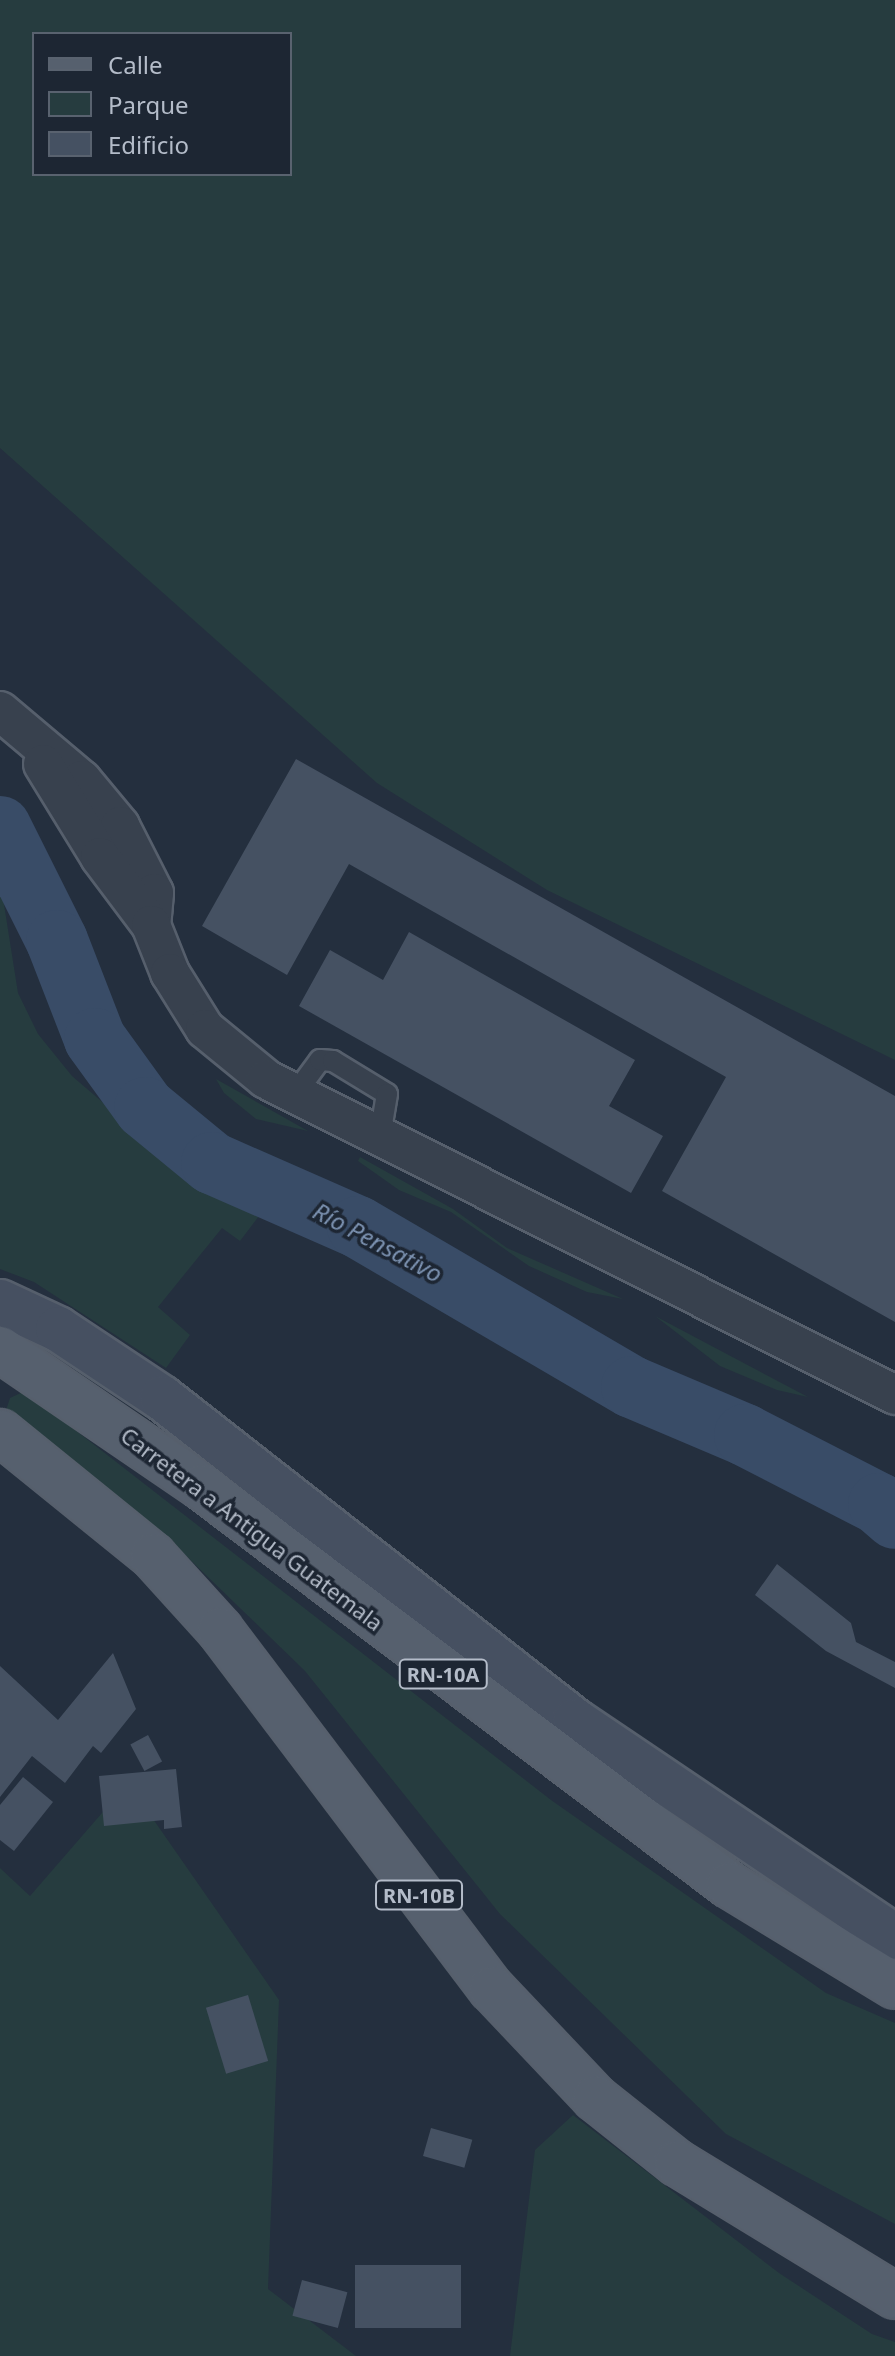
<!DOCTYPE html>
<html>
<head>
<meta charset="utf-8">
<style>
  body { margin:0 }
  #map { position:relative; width:895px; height:2356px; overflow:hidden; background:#242f3e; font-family:"Noto Sans",sans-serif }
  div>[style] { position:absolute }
  .green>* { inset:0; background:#263c3f }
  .river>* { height:62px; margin:-31px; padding:0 31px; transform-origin:31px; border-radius:31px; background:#394c67 }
  .building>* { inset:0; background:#455162; transform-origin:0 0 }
  .roads { filter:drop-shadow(2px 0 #565f6c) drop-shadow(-2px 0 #565f6c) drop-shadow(0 2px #565f6c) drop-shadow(0 -2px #565f6c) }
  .lane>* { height:20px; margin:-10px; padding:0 10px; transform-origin:10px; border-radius:10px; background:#38414e }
  .street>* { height:38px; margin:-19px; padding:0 19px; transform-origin:19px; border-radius:19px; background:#38414e }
  .secondary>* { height:44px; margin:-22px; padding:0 22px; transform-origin:22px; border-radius:22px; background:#465061 }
  .primary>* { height:44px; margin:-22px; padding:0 22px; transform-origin:22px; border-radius:22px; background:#56606e }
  span { translate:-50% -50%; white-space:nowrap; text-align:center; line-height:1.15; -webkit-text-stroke:7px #1d2633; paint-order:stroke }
  .shield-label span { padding:2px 6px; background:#1d2633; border:2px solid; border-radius:6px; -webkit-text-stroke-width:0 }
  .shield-label { font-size:20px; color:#b4bcc9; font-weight:700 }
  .street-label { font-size:22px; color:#b4bcc9 }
  .water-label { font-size:24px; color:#7c92b1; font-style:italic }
  .legend { position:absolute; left:32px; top:32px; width:260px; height:144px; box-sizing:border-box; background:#1d2633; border:2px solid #59626f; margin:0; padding:10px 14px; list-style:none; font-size:24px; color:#b4bcc9 }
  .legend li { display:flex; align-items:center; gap:16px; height:40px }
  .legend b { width:40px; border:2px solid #59626f }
</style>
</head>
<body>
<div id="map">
  <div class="green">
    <div style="clip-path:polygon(evenodd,0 0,895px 0,895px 1060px,547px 890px,377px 783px,0 448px,0 0,34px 34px,290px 34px,290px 174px,34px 174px,34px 34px)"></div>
    <div style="clip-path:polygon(0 879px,18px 993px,38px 1034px,72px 1076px,192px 1179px,259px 1216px,240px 1241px,222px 1228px,158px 1307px,190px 1335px,166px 1368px,34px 1282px,0 1269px)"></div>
    <div style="clip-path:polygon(216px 1079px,308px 1131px,256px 1119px,224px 1093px)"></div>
    <div style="clip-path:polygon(360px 1157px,453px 1209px,507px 1248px,623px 1299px,587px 1292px,529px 1266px,451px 1212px,399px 1190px,358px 1161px)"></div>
    <div style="clip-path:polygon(655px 1316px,808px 1397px,777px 1390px,720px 1366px)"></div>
    <div style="clip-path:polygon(25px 1391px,551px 1800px,826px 1993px,895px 2023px,895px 2224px,726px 2134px,500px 1914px,305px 1671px,179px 1549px,5px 1413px,10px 1398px)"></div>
    <div style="clip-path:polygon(128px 1783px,279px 2000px,268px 2289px,356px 2356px,0 2356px,0 1868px,30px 1896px)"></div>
    <div style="clip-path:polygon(573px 2115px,779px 2273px,872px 2334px,895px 2342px,895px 2356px,510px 2356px,535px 2150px)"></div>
  </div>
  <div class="river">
    <div style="left:0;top:827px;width:127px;rotate:63.4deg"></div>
    <div style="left:57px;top:941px;width:105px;rotate:68.8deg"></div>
    <div style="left:95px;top:1039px;width:85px;rotate:54.1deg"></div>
    <div style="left:145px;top:1108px;width:87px;rotate:39.4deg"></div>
    <div style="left:212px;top:1163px;width:159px;rotate:23.7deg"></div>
    <div style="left:358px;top:1227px;width:317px;rotate:30.3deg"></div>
    <div style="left:632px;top:1387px;width:123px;rotate:23deg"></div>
    <div style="left:745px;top:1435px;width:151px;rotate:27.2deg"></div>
    <div style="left:879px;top:1504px;width:21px;rotate:41deg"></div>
  </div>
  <div class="building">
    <div style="clip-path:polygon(296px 759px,895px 1096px,895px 1322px,662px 1191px,726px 1077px,349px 864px,287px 975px,202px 926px)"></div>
    <div style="clip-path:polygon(409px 932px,635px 1060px,609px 1106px,663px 1136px,631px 1193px,299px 1006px,330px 950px,383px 980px)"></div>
    <div style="clip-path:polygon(777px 1564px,851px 1623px,856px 1642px,895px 1662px,895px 1688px,826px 1651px,755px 1595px)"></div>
    <div style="clip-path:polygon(113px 1653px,136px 1709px,101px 1753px,93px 1746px,65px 1783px,32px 1756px,0 1797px,0 1666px,58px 1720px)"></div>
    <div style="left:148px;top:1735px;width:30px;height:20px;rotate:62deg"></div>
    <div style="clip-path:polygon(176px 1769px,182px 1827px,164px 1829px,164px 1820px,104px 1826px,99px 1776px)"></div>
    <div style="clip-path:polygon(23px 1777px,53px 1802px,14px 1851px,0 1840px,0 1805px)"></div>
    <div style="left:248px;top:1995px;width:69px;height:44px;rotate:73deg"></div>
    <div style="left:431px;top:2128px;width:43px;height:29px;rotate:16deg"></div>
    <div style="left:355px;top:2265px;width:106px;height:63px"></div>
    <div style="left:302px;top:2280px;width:47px;height:37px;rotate:15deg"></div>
  </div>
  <div class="roads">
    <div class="lane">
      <div style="left:295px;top:1094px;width:42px;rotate:-53.7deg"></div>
      <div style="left:320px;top:1060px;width:13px;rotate:4deg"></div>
      <div style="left:333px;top:1061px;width:63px;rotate:31.4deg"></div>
      <div style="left:387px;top:1094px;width:43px;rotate:99.5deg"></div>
    </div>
    <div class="street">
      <div style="left:0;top:711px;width:107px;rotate:40.1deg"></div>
      <div style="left:82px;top:780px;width:60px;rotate:50.4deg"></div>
      <div style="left:120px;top:826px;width:75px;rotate:63.1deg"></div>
      <div style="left:154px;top:893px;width:32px;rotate:95deg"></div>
      <div style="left:43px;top:764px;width:109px;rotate:58.5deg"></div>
      <div style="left:100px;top:857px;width:85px;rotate:53.1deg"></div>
      <div style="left:151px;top:925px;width:52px;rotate:68.4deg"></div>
      <div style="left:170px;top:973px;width:66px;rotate:58deg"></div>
      <div style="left:205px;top:1029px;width:79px;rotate:39.3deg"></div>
      <div style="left:266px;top:1079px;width:704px;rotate:26.67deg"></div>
    </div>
    <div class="secondary">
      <div style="left:0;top:1302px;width:64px;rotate:25deg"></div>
      <div style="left:58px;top:1329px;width:125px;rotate:33.6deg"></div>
      <div style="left:162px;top:1398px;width:524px;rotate:38.03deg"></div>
      <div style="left:575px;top:1721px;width:386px;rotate:34deg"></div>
    </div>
    <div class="primary">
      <div style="left:0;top:1349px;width:245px;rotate:34.3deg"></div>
      <div style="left:202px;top:1487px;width:660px;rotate:37.06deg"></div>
      <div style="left:729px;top:1885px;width:194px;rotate:31.3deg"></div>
      <div style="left:0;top:1432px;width:197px;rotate:39deg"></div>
      <div style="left:153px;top:1556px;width:100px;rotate:47.8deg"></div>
      <div style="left:220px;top:1630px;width:450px;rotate:52.9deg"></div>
      <div style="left:492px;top:1989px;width:150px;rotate:46.6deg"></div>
      <div style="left:595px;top:2098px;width:105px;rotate:38.4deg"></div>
      <div style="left:677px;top:2163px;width:255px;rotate:31.4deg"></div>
    </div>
  </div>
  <div class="shield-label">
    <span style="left:443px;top:1674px">RN-10A</span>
    <span style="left:419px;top:1895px">RN-10B</span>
  </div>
  <div class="street-label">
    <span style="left:252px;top:1529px;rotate:37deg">Carretera a Antigua Guatemala</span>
  </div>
  <div class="water-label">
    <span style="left:378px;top:1242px;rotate:28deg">Río Pensativo</span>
  </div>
  <ul class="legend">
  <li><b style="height:10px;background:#56606e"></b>Calle</li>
  <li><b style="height:22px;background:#263c3f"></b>Parque</li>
  <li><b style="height:22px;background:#455162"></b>Edificio</li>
  </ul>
</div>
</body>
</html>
